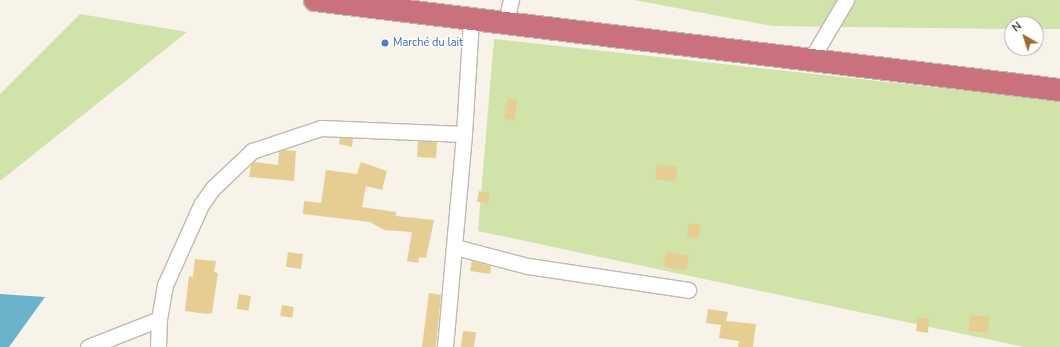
<!DOCTYPE html>
<html>
<head>
<meta charset="utf-8">
<style>
  body { margin:0 }
  #map { position:relative; width:1060px; height:347px; overflow:hidden; background:#f7f3e9; font-family:"Nunito Sans",sans-serif }
  div>[style] { position:absolute }
  .green>* { inset:0; background:#d0e3a9 }
  .water>* { inset:0; background:#6ab3cb }
  .building>* { inset:0; background:#e6ce93; transform-origin:0 0 }
  .roads { filter:drop-shadow(1px 0 #bebab1) drop-shadow(-1px 0 #bebab1) drop-shadow(0 1px #bebab1) drop-shadow(0 -1px #bebab1) }
  .street>* { height:15px; margin:-7.5px; padding:0 7.5px; transform-origin:7.5px; border-radius:7.5px; background:#fff }
  .highway>* { height:22px; margin:-11px; padding:0 11px; transform-origin:11px; border-radius:11px; background:#ca717e }
  .dots>* { width:11px; height:11px; translate:-50% -50%; box-sizing:border-box; border:2px solid #fff; border-radius:50% }
  span { translate:-50% -50%; white-space:nowrap; text-align:center; line-height:1.15; -webkit-text-stroke:3px #fff; paint-order:stroke }
  .shop-label { font-size:11px; color:#366cbe }
  .left { translate:0 -50%; text-align:left }
  .north { position:absolute; left:1004px; top:16px; width:40px; height:40px; box-sizing:border-box; background:#fff; border:1px solid #afaead; border-radius:50%; rotate:321deg; font-size:11px; font-weight:700; line-height:16px; text-align:center; color:#363531 }
  .north::after { content:''; display:block; margin:auto; width:14px; height:18px; background:#9e6c21; clip-path:polygon(50% 0,100% 100%,50% 72%,0 100%) }
</style>
</head>
<body>
<div id="map">
  <div class="green">
    <div style="clip-path:polygon(634px 0,1060px 0,1060px 29px,1036px 29px,1036px 24px,1012px 24px,1012px 29px,772px 26px)"></div>
    <div style="clip-path:polygon(80px 14px,187px 32px,0 181px,0 94px)"></div>
    <div style="clip-path:polygon(494px 39px,1060px 101px,1060px 347px,1024px 347px,478px 231px)"></div>
  </div>
  <div class="water">
    <div style="clip-path:polygon(0 294px,45px 297px,9px 347px,0 347px)"></div>
  </div>
  <div class="building">
    <div style="left:508px;top:98px;width:10px;height:21px;rotate:11deg"></div>
    <div style="clip-path:polygon(340px 138px,353px 138px,352px 147px,339px 144px)"></div>
    <div style="left:418px;top:141px;width:19px;height:16px;rotate:3deg"></div>
    <div style="clip-path:polygon(283px 150px,296px 151px,294px 181px,249px 177px,251px 165px,254px 162px,278px 165px,279px 152px)"></div>
    <div style="clip-path:polygon(361px 162px,387px 171px,382px 190px,366px 186px,362px 207px,396px 212px,396px 216px,434px 220px,426px 258px,419px 257px,418px 263px,407px 261px,412px 232px,384px 230px,370px 222px,303px 214px,304px 201px,321px 203px,326px 170px,357px 174px)"></div>
    <div style="left:657px;top:164px;width:21px;height:15px;rotate:8deg"></div>
    <div style="left:479px;top:191px;width:11px;height:11px;rotate:10deg"></div>
    <div style="left:689px;top:223px;width:12px;height:14px;rotate:9deg"></div>
    <div style="left:288px;top:252px;width:15px;height:15px;rotate:8deg"></div>
    <div style="left:666px;top:252px;width:23px;height:15px;rotate:10deg"></div>
    <div style="clip-path:polygon(195px 259px,216px 261px,214px 272px,218px 273px,212px 313px,207px 314px,185px 311px,189px 276px,193px 277px)"></div>
    <div style="clip-path:polygon(472px 261px,491px 266px,490px 274px,470px 271px)"></div>
    <div style="clip-path:polygon(429px 293px,441px 295px,436px 347px,422px 347px)"></div>
    <div style="left:239px;top:294px;width:12px;height:15px;rotate:9deg"></div>
    <div style="left:282px;top:305px;width:12px;height:11px;rotate:9deg"></div>
    <div style="clip-path:polygon(708px 309px,728px 312px,726px 321px,756px 324px,753px 347px,738px 347px,739px 341px,719px 338px,721px 325px,706px 323px)"></div>
    <div style="left:970px;top:315px;width:20px;height:16px;rotate:6deg"></div>
    <div style="clip-path:polygon(918px 318px,929px 318px,928px 333px,916px 331px)"></div>
    <div style="clip-path:polygon(463px 331px,476px 332px,474px 347px,461px 347px)"></div>
  </div>
  <div class="roads">
    <div class="street">
      <div style="left:505px;top:24px;width:25px;rotate:-76deg"></div>
      <div style="left:810px;top:61px;width:71px;rotate:-59.5deg"></div>
      <div style="left:455px;top:247px;width:75px;rotate:14.6deg"></div>
      <div style="left:528px;top:266px;width:162px;rotate:8.5deg"></div>
      <div style="left:88px;top:347px;width:76px;rotate:-21.5deg"></div>
      <div style="left:158px;top:347px;width:28px;rotate:-88deg"></div>
      <div style="left:159px;top:319px;width:35px;rotate:-80deg"></div>
      <div style="left:165px;top:285px;width:88px;rotate:-65.8deg"></div>
      <div style="left:201px;top:205px;width:21px;rotate:-55deg"></div>
      <div style="left:213px;top:188px;width:54px;rotate:-43.5deg"></div>
      <div style="left:252px;top:151px;width:73px;rotate:-18.4deg"></div>
      <div style="left:321px;top:128px;width:143px;rotate:2.4deg"></div>
      <div style="left:445px;top:347px;width:214px;rotate:-84.9deg"></div>
      <div style="left:464px;top:134px;width:114px;rotate:-86.5deg"></div>
    </div>
    <div class="highway">
      <div style="left:315px;top:0;width:750px;rotate:6.89deg"></div>
    </div>
  </div>
  <div class="dots">
    <div style="left:385px;top:43px;background:#3f7fe0"></div>
  </div>
  <div class="shop-label">
    <span class="left" style="left:393px;top:43px">Marché du lait</span>
  </div>
  <div class="north">N</div>
</div>
</body>
</html>
